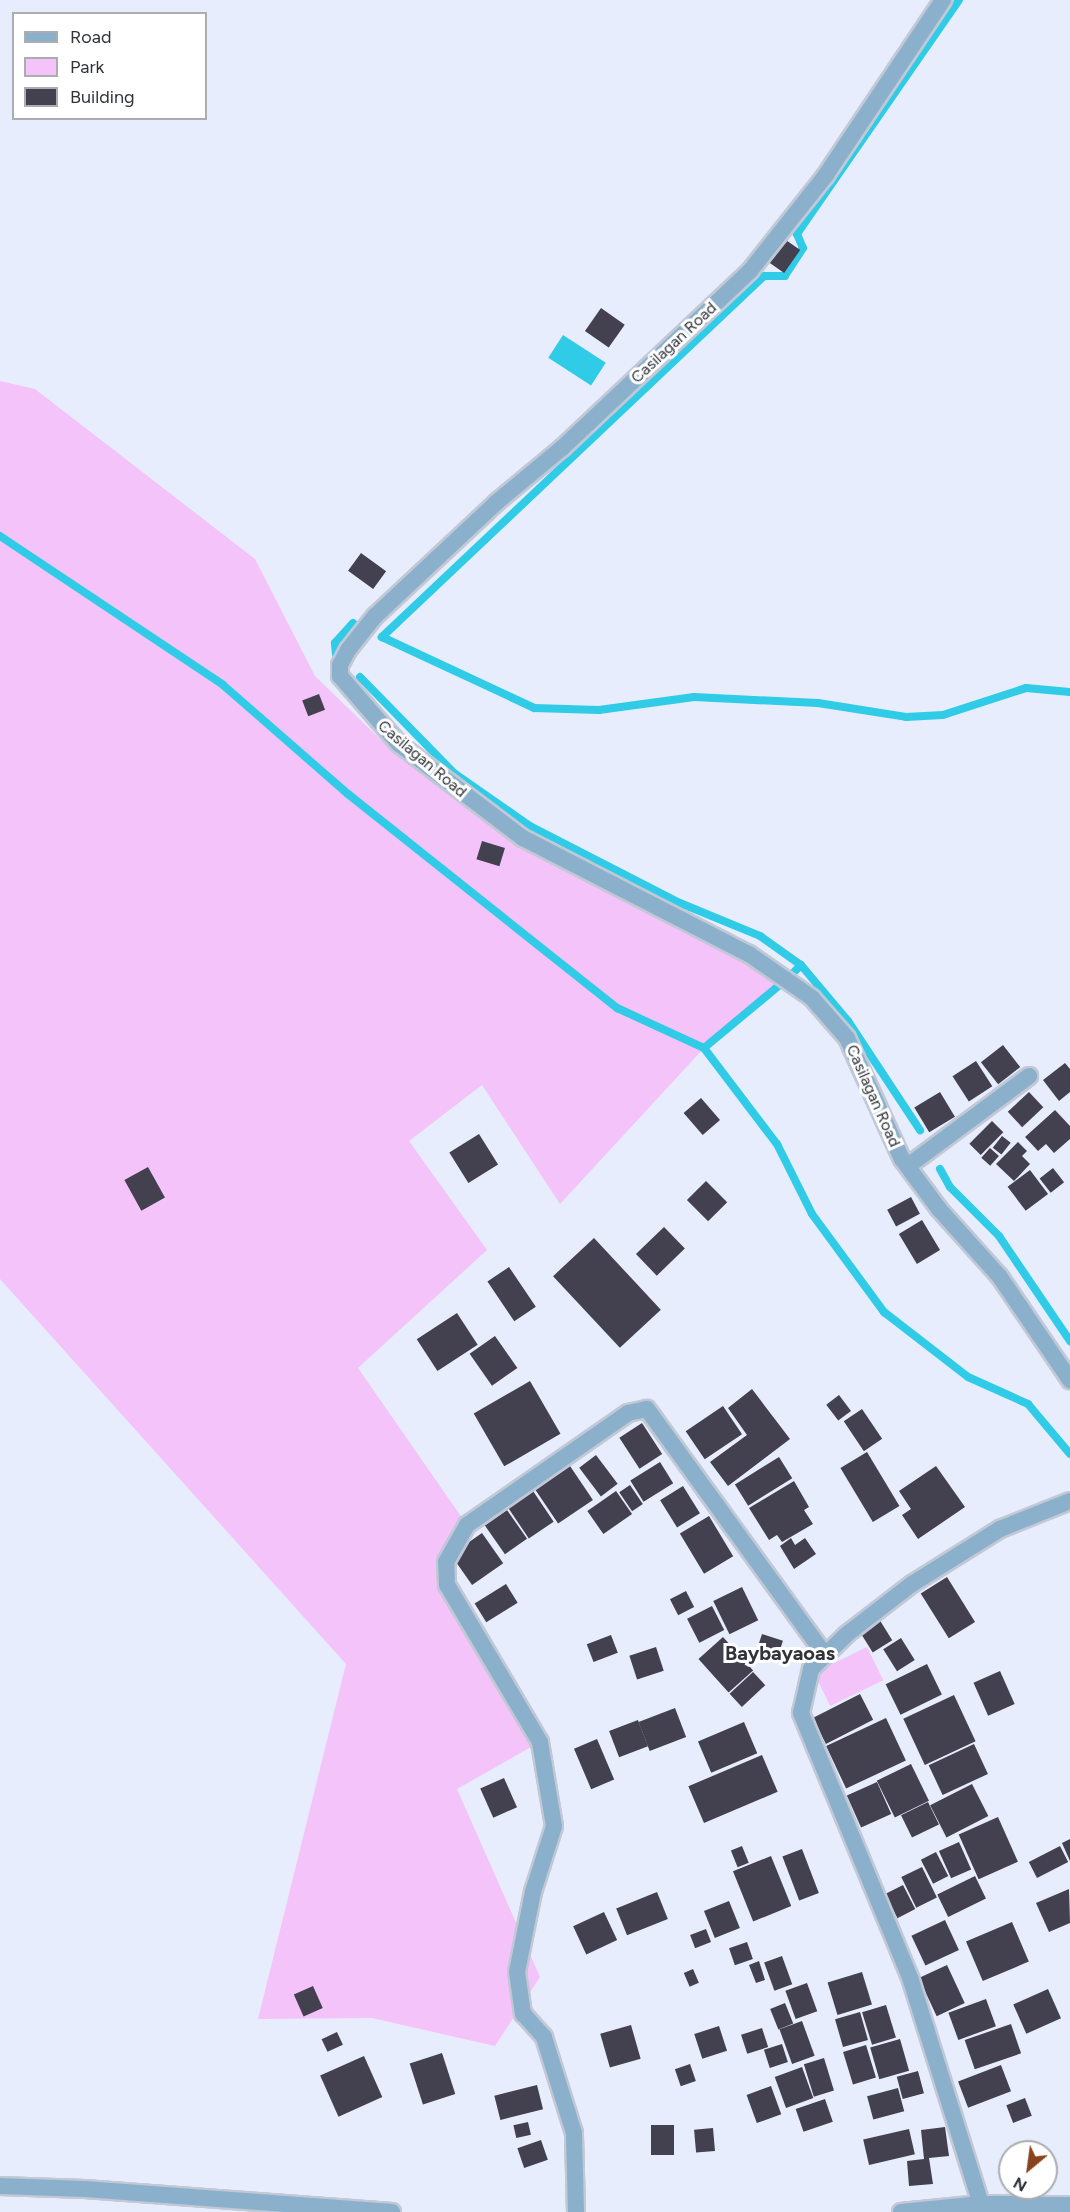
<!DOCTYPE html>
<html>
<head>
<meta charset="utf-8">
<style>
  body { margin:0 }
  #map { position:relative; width:1070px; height:2212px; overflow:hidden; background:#e7edfc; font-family:Figtree,sans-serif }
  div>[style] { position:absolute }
  .green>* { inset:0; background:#f4c3f9; transform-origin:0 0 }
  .water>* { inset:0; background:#30cbe6; transform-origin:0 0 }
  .stream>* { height:8px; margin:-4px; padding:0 4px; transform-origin:4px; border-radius:4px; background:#30cbe6 }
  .building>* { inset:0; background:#43404f; transform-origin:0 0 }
  .roads { filter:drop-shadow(2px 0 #c2c8d5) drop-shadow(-2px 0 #c2c8d5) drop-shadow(0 2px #c2c8d5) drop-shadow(0 -2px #c2c8d5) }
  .minor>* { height:16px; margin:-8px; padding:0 8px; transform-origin:8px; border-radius:8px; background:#8bb0cc }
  span { translate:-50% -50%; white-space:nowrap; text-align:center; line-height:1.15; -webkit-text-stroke:6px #fff; paint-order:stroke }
  .street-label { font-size:16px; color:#30333a }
  .quarter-label { font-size:20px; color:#30333a; font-weight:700 }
  .legend { position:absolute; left:12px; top:12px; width:195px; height:108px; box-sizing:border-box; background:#fff; border:2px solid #acadb0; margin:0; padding:8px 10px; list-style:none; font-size:18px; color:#30333a }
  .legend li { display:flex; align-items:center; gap:12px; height:30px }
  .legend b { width:30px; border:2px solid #acadb0 }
  .north { position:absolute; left:998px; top:2140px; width:60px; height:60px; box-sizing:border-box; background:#fff; border:2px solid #acadb0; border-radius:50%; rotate:209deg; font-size:16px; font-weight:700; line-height:24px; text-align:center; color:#30333a }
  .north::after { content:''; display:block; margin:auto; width:21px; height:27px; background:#88421c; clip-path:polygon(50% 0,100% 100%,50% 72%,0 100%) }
</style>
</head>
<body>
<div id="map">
  <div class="green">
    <div style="clip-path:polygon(0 381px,35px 389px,255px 559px,315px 676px,384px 743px,445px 780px,523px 838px,786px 978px,704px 1048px,560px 1204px,482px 1085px,409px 1141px,487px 1250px,358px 1368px,467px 1525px,447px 1585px,540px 1742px,457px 1789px,540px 1977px,495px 2046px,372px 2018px,258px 2019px,346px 1664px,0 1279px)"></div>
    <div style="left:867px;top:1647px;width:37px;height:59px;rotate:64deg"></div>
  </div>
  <div class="water">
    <div style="left:563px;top:335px;width:51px;height:27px;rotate:33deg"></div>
  </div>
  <div class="stream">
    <div style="left:959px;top:0;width:285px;rotate:124.7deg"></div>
    <div style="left:797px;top:234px;width:15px;rotate:67deg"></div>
    <div style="left:803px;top:248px;width:33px;rotate:123deg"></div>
    <div style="left:785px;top:276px;width:21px;rotate:180deg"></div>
    <div style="left:764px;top:276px;width:526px;rotate:136.62deg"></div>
    <div style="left:382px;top:637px;width:168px;rotate:25deg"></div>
    <div style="left:534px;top:708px;width:65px;rotate:1.8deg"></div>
    <div style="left:599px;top:710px;width:96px;rotate:-7.8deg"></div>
    <div style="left:694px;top:697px;width:124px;rotate:2.8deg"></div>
    <div style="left:818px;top:703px;width:89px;rotate:9deg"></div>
    <div style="left:906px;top:717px;width:37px;rotate:-3deg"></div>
    <div style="left:943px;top:715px;width:87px;rotate:-18deg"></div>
    <div style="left:1026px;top:688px;width:44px;rotate:5.2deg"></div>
    <div style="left:0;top:536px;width:268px;rotate:33.7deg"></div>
    <div style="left:223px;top:685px;width:166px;rotate:41.1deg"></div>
    <div style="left:348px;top:794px;width:344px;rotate:38.5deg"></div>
    <div style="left:617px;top:1008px;width:96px;rotate:24.7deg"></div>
    <div style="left:704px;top:1048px;width:102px;rotate:-39.8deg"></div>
    <div style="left:336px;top:655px;width:12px;rotate:-95deg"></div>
    <div style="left:335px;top:643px;width:27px;rotate:-48deg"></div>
    <div style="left:360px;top:677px;width:134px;rotate:45.6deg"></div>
    <div style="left:454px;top:773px;width:93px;rotate:34.9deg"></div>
    <div style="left:530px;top:826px;width:169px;rotate:27.2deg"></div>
    <div style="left:680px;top:903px;width:87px;rotate:22.4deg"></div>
    <div style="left:760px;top:936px;width:50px;rotate:35.3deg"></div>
    <div style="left:791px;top:975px;width:14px;rotate:-45deg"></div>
    <div style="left:801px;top:965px;width:73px;rotate:50deg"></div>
    <div style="left:848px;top:1021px;width:131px;rotate:56.6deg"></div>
    <div style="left:704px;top:1048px;width:121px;rotate:52.8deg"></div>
    <div style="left:777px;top:1144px;width:78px;rotate:63.4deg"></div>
    <div style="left:812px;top:1214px;width:122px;rotate:53.7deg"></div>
    <div style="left:884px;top:1312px;width:106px;rotate:37.7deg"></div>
    <div style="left:968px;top:1377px;width:66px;rotate:24.2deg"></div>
    <div style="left:1028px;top:1404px;width:65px;rotate:50deg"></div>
    <div style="left:940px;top:1169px;width:21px;rotate:61deg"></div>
    <div style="left:950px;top:1187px;width:69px;rotate:45deg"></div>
    <div style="left:999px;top:1236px;width:127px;rotate:55.9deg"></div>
  </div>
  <div class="building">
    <div style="left:783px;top:238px;width:21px;height:28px;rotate:35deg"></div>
    <div style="left:601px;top:308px;width:29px;height:28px;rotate:35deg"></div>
    <div style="left:361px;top:553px;width:31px;height:22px;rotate:36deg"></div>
    <div style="left:319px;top:694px;width:17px;height:18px;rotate:69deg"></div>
    <div style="left:482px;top:841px;width:24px;height:19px;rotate:17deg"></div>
    <div style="left:1003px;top:1045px;width:28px;height:28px;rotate:52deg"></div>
    <div style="left:976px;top:1061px;width:30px;height:28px;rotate:57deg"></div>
    <div style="clip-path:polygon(1065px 1063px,1070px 1069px,1070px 1092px,1059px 1101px,1043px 1080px)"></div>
    <div style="left:940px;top:1092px;width:29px;height:30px;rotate:59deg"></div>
    <div style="left:1029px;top:1092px;width:21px;height:29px;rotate:47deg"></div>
    <div style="left:701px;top:1098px;width:29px;height:23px;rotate:49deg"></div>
    <div style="clip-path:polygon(1055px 1110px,1070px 1126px,1070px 1139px,1054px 1153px,1046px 1144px,1038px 1151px,1025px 1137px)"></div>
    <div style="left:992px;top:1121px;width:16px;height:32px;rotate:45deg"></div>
    <div style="left:479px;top:1134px;width:36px;height:35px;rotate:58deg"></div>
    <div style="left:1002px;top:1136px;width:11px;height:15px;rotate:38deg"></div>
    <div style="clip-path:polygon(1018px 1142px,1027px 1151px,1022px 1156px,1030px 1164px,1014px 1181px,996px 1164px)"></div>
    <div style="left:990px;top:1148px;width:12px;height:13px;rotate:42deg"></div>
    <div style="left:148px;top:1167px;width:35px;height:27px;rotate:61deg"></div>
    <div style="left:1053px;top:1168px;width:18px;height:17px;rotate:52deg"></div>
    <div style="left:1030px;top:1170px;width:30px;height:28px;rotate:53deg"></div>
    <div style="left:706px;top:1181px;width:30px;height:27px;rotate:45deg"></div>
    <div style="left:911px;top:1197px;width:19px;height:27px;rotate:62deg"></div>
    <div style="left:922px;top:1220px;width:35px;height:27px;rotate:59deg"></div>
    <div style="left:664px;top:1227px;width:30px;height:39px;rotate:46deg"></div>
    <div style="left:594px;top:1238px;width:98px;height:56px;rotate:47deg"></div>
    <div style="left:509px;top:1267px;width:48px;height:26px;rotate:56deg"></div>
    <div style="left:457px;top:1313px;width:38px;height:48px;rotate:57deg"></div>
    <div style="left:495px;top:1336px;width:39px;height:31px;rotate:55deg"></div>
    <div style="left:530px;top:1381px;width:61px;height:65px;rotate:60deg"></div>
    <div style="clip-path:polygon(752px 1389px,790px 1439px,728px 1486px,710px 1462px,747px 1435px,728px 1408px)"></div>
    <div style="left:839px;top:1395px;width:20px;height:16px;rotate:53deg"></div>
    <div style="left:723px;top:1406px;width:34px;height:45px;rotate:56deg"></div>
    <div style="left:862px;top:1409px;width:36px;height:22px;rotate:56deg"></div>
    <div style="left:642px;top:1423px;width:37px;height:27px;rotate:57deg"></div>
    <div style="left:867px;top:1452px;width:63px;height:31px;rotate:59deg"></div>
    <div style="left:596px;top:1455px;width:36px;height:21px;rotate:53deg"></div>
    <div style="left:779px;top:1457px;width:25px;height:52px;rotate:58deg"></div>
    <div style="left:660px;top:1462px;width:25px;height:35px;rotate:58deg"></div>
    <div style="left:570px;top:1466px;width:41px;height:42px;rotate:56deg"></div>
    <div style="clip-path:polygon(936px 1466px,965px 1507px,918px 1539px,902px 1515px,911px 1509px,899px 1491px)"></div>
    <div style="clip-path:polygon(794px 1481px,809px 1507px,804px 1510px,813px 1524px,782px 1542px,777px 1535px,769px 1540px,749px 1508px)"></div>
    <div style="left:630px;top:1485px;width:23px;height:13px;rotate:56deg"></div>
    <div style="left:683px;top:1486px;width:32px;height:27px;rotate:58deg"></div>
    <div style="left:533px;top:1491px;width:37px;height:30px;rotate:56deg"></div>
    <div style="left:616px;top:1491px;width:28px;height:35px;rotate:55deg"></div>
    <div style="left:507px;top:1510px;width:35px;height:27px;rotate:55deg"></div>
    <div style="left:709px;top:1516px;width:47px;height:34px;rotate:59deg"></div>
    <div style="left:482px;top:1533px;width:37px;height:38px;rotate:55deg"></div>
    <div style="clip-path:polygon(791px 1538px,795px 1545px,805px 1538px,816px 1554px,794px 1569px,780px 1546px)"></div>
    <div style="left:947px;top:1577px;width:53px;height:31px;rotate:58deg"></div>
    <div style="left:506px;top:1584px;width:22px;height:37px;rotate:58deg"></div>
    <div style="left:742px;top:1587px;width:37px;height:32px;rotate:64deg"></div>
    <div style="left:686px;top:1591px;width:18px;height:18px;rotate:63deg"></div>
    <div style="left:712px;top:1606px;width:27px;height:28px;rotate:63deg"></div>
    <div style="left:879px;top:1619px;width:25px;height:23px;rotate:58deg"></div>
    <div style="left:762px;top:1634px;width:22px;height:23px;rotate:18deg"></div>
    <div style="left:611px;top:1635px;width:19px;height:26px;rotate:69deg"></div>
    <div style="left:723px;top:1637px;width:45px;height:33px;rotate:48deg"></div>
    <div style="left:901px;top:1638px;width:26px;height:21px;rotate:58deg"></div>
    <div style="left:656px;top:1647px;width:25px;height:28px;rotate:72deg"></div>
    <div style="left:927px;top:1664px;width:34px;height:46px;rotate:64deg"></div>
    <div style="left:1000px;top:1671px;width:36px;height:29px;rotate:66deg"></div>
    <div style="left:753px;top:1672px;width:18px;height:32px;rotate:47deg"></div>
    <div style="left:860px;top:1694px;width:29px;height:53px;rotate:63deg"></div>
    <div style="left:954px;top:1695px;width:51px;height:56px;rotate:65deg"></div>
    <div style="left:675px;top:1708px;width:31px;height:39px;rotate:69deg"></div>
    <div style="left:886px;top:1718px;width:47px;height:66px;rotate:65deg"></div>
    <div style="left:638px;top:1720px;width:28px;height:31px;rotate:69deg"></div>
    <div style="left:744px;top:1722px;width:34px;height:50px;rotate:67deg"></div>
    <div style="left:597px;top:1739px;width:44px;height:25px;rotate:67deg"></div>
    <div style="left:974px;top:1744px;width:33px;height:50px;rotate:65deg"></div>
    <div style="left:762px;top:1755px;width:40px;height:80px;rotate:67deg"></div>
    <div style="left:911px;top:1764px;width:41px;height:38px;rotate:64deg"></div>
    <div style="left:504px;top:1778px;width:32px;height:26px;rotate:66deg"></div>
    <div style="left:877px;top:1782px;width:35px;height:33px;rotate:66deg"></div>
    <div style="left:972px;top:1784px;width:36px;height:47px;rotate:63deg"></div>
    <div style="left:928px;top:1802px;width:25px;height:30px;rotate:64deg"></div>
    <div style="left:998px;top:1817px;width:49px;height:43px;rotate:66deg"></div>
    <div style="clip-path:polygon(1070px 1839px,1070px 1861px,1062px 1843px)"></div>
    <div style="left:959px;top:1842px;width:30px;height:22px;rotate:66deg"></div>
    <div style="left:742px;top:1846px;width:18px;height:12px;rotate:68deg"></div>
    <div style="left:1060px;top:1846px;width:18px;height:35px;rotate:63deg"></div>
    <div style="left:802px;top:1849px;width:47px;height:21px;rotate:69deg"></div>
    <div style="left:936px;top:1852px;width:27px;height:17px;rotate:63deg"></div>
    <div style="left:771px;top:1856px;width:54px;height:41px;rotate:68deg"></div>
    <div style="left:922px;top:1867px;width:34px;height:23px;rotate:64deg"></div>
    <div style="left:975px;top:1876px;width:25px;height:42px;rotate:64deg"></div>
    <div style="left:903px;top:1885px;width:27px;height:20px;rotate:63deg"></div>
    <div style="clip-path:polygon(1069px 1889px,1070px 1923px,1049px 1932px,1036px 1903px)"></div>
    <div style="left:657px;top:1892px;width:29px;height:44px;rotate:68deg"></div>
    <div style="left:729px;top:1901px;width:29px;height:27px;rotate:68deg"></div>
    <div style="left:604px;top:1912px;width:31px;height:34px;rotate:65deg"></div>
    <div style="left:945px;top:1920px;width:33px;height:37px;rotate:65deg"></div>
    <div style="left:1012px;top:1922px;width:43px;height:50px;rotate:67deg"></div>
    <div style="left:706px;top:1929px;width:14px;height:17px;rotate:69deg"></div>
    <div style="left:747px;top:1942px;width:18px;height:19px;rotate:71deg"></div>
    <div style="left:782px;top:1956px;width:30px;height:19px;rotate:70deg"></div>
    <div style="clip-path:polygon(759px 1961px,765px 1980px,756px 1983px,749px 1965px)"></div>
    <div style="left:947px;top:1965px;width:42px;height:31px;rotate:65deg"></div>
    <div style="left:693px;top:1969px;width:15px;height:10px;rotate:67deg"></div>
    <div style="left:862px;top:1972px;width:34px;height:36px;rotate:73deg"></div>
    <div style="left:807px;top:1983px;width:30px;height:23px;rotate:70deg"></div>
    <div style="left:313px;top:1986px;width:24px;height:21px;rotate:66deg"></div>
    <div style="left:1048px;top:1989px;width:32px;height:38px;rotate:66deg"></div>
    <div style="left:986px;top:1999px;width:29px;height:40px;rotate:70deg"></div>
    <div style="left:785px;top:2003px;width:22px;height:16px;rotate:68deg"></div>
    <div style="left:886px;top:2005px;width:34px;height:25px;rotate:73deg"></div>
    <div style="left:860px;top:2012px;width:29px;height:26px;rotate:74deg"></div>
    <div style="left:802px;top:2021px;width:37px;height:24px;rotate:70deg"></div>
    <div style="left:1011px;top:2024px;width:31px;height:49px;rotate:71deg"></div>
    <div style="left:631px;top:2025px;width:35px;height:32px;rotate:74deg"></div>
    <div style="left:719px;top:2026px;width:26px;height:26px;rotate:72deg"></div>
    <div style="left:762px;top:2028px;width:20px;height:22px;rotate:72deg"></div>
    <div style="left:337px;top:2032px;width:14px;height:17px;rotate:65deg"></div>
    <div style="left:900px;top:2039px;width:33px;height:31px;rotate:74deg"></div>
    <div style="left:782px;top:2044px;width:19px;height:19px;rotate:72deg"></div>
    <div style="left:866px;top:2045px;width:34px;height:24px;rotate:73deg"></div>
    <div style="left:442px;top:2053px;width:43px;height:34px;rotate:72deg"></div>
    <div style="left:364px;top:2056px;width:45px;height:48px;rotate:66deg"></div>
    <div style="left:824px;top:2058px;width:34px;height:21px;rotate:73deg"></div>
    <div style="left:690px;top:2064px;width:18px;height:16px;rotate:71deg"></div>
    <div style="left:1001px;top:2065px;width:28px;height:46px;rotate:69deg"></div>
    <div style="left:802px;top:2067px;width:33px;height:29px;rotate:70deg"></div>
    <div style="left:918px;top:2071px;width:23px;height:22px;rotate:75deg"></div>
    <div style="left:537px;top:2085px;width:25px;height:44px;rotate:76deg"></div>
    <div style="left:771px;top:2086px;width:30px;height:26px;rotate:70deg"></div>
    <div style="left:898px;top:2088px;width:24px;height:32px;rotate:75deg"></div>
    <div style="left:1025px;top:2098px;width:19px;height:20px;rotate:69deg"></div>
    <div style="left:825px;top:2099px;width:24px;height:31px;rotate:71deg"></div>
    <div style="left:528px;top:2122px;width:13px;height:15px;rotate:77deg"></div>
    <div style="left:651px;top:2125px;width:23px;height:30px"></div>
    <div style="clip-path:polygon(945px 2127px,949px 2156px,929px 2158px,933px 2184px,909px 2186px,907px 2161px,924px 2159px,921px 2130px)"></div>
    <div style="left:713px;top:2128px;width:23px;height:19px;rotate:85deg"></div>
    <div style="left:909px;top:2129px;width:26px;height:47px;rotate:77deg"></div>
    <div style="left:541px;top:2140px;width:21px;height:25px;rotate:71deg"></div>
  </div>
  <div class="roads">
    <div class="minor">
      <div style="left:943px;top:0;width:211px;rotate:123.8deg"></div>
      <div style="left:826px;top:175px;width:122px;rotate:128.4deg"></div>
      <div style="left:750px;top:271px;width:258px;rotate:136.7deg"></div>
      <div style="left:562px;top:448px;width:85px;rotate:140.3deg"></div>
      <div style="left:497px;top:502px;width:167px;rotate:136.9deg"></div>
      <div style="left:375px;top:616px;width:43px;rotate:128.5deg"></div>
      <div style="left:348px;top:650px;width:17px;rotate:118deg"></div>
      <div style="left:340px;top:665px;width:11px;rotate:90deg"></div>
      <div style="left:340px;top:676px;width:90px;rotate:49.1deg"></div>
      <div style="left:399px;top:744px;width:156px;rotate:37.2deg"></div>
      <div style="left:523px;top:838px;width:254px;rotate:27.2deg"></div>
      <div style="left:749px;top:954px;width:77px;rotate:34.9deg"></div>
      <div style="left:812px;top:998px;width:53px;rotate:48.8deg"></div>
      <div style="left:847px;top:1038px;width:133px;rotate:65.6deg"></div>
      <div style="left:902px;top:1159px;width:62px;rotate:53.5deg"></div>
      <div style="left:939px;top:1209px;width:91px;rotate:48.1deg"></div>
      <div style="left:1000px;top:1277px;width:125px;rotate:55.8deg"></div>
      <div style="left:908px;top:1166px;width:151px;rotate:-36.6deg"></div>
      <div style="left:0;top:2186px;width:85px;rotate:2deg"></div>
      <div style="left:85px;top:2189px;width:308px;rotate:4.3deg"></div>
      <div style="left:981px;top:2204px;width:235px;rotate:-107.4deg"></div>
      <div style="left:911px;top:1980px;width:289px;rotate:-112.4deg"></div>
      <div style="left:801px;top:1713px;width:45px;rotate:-77.2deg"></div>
      <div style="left:811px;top:1669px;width:50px;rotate:-44.2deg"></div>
      <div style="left:847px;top:1634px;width:82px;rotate:-37.6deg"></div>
      <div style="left:912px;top:1584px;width:104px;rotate:-32deg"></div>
      <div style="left:1000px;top:1529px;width:75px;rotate:-21.8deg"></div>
      <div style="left:576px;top:2212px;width:79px;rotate:-91.5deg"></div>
      <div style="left:574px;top:2133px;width:101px;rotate:-107.4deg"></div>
      <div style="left:544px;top:2037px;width:31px;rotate:-132deg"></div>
      <div style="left:523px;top:2014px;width:42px;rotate:-98.1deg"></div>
      <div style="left:517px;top:1972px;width:82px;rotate:-78.7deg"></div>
      <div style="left:533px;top:1892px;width:69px;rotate:-72.3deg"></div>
      <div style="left:554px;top:1826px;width:85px;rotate:-99.5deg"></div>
      <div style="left:540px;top:1742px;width:182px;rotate:-120.6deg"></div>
      <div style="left:447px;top:1585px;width:23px;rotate:-92deg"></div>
      <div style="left:446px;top:1562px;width:43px;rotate:-60.4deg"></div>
      <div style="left:467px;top:1525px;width:196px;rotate:-34.8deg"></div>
      <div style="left:628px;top:1413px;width:19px;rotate:-12deg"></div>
      <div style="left:647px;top:1409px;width:304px;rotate:54.1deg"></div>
      <div style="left:901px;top:2212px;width:80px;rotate:-5.7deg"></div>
      <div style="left:981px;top:2204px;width:89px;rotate:0.6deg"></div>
    </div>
  </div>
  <div class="street-label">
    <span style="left:674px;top:343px;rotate:-43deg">Casilagan Road</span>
    <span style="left:422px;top:759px;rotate:40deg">Casilagan Road</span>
    <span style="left:873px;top:1096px;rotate:66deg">Casilagan Road</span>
  </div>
  <div class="quarter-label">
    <span style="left:780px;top:1653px">Baybayaoas</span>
  </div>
  <ul class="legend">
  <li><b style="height:8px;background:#8bb0cc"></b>Road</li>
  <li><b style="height:16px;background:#f4c3f9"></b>Park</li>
  <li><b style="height:16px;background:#43404f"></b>Building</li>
  </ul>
  <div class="north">N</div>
</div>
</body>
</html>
